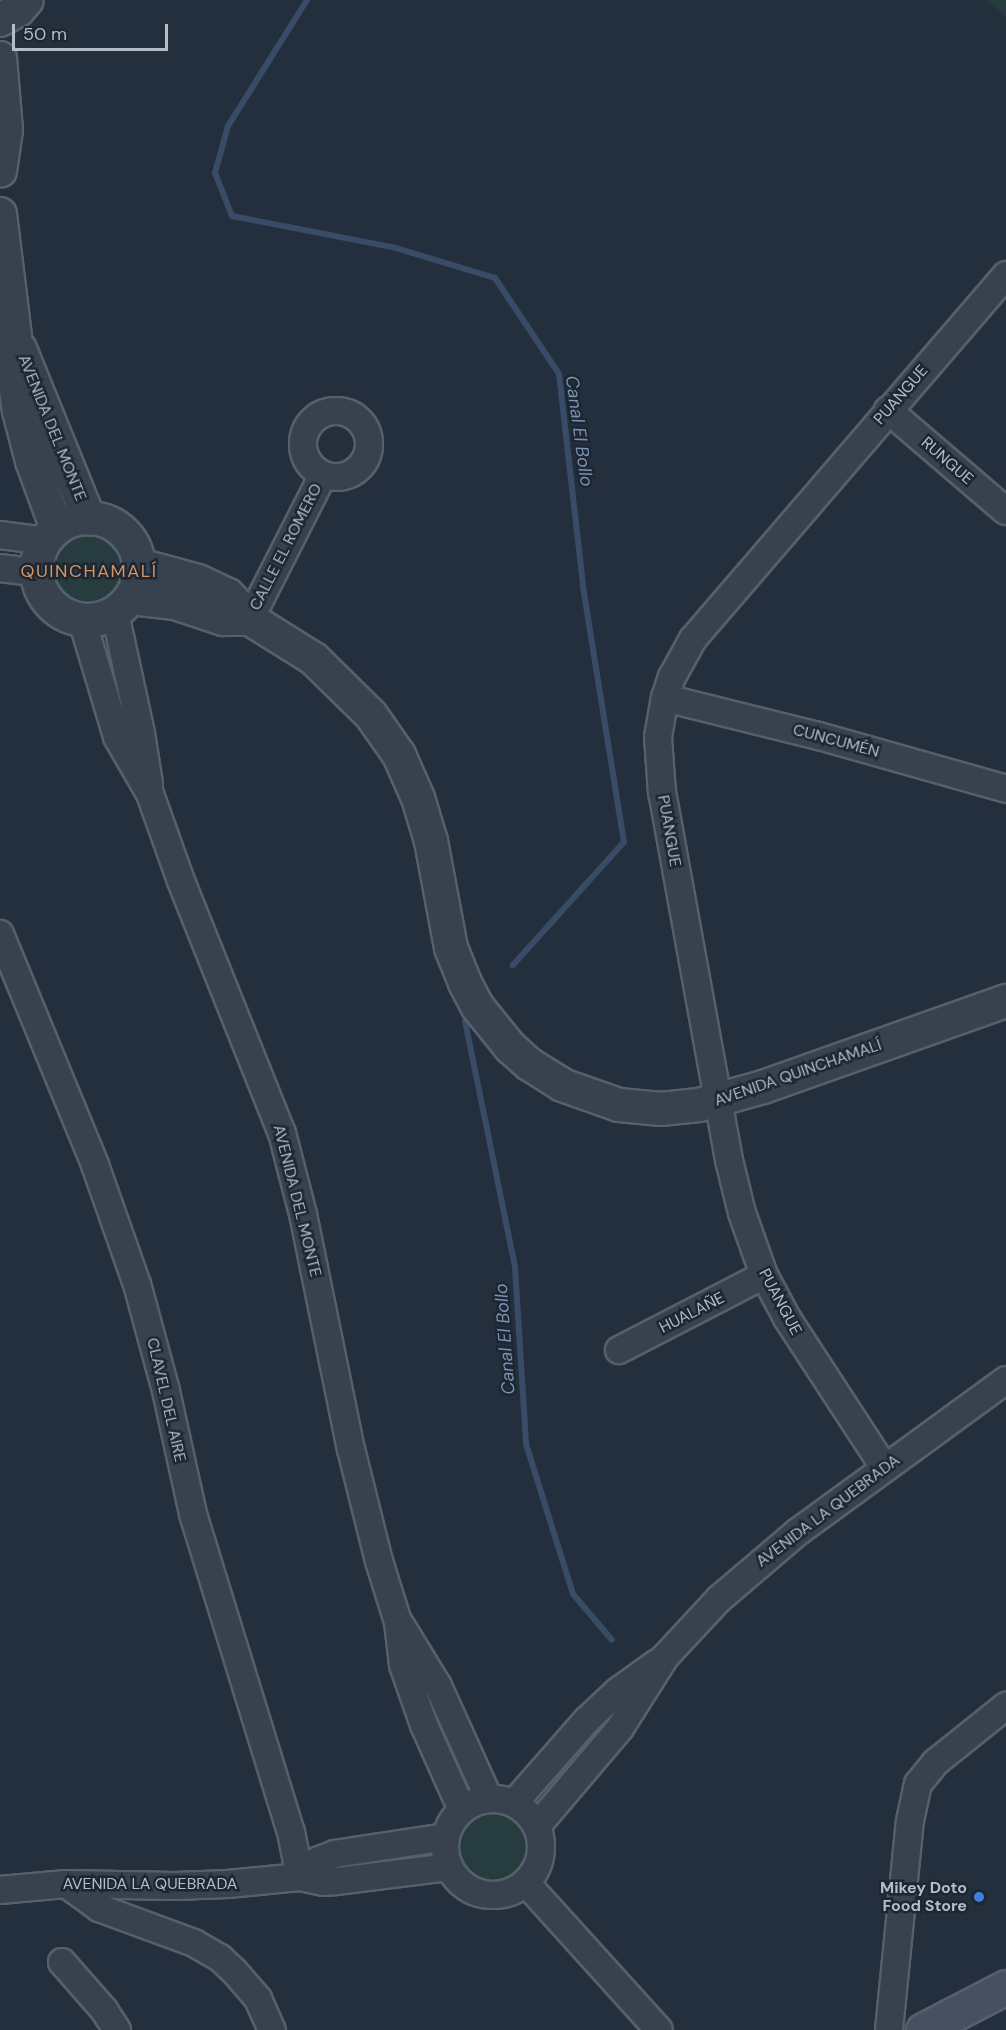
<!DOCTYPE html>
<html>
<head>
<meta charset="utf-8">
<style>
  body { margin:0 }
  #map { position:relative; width:1006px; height:2030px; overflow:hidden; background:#242f3e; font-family:"DM Sans",sans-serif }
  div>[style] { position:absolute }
  .green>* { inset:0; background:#263c3f }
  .round { border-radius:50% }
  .stream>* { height:6px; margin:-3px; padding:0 3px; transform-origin:3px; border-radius:3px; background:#394c67 }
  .roads { filter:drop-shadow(2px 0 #565f6c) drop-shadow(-2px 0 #565f6c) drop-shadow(0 2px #565f6c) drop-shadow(0 -2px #565f6c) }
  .minor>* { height:26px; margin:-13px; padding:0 13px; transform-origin:13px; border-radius:13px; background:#38414e }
  .minor>.ring { margin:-13px; padding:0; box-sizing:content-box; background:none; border:26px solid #38414e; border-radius:50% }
  .tertiary>* { height:32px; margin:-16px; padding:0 16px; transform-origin:16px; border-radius:16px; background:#38414e }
  .tertiary>.ring { margin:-16px; padding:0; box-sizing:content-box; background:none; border:32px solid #38414e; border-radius:50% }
  .secondary>* { height:33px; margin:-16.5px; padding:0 16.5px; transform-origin:16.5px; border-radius:16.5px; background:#465061 }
  .dots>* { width:16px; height:16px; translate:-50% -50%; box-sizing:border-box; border:3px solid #1d2633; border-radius:50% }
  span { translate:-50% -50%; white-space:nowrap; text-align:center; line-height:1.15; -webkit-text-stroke:5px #1d2633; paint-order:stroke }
  .street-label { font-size:16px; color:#b4bcc9 }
  .poi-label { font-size:16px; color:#b4bcc9; font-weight:700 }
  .right { translate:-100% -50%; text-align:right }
  .water-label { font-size:18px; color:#7c92b1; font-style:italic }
  .neighbourhood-label { font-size:18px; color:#d59563; letter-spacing:1.5px }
  .scale { position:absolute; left:12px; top:24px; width:156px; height:27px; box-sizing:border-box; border:3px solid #b4bcc9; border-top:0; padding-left:8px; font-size:18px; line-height:21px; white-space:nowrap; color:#b4bcc9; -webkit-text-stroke:4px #1d2633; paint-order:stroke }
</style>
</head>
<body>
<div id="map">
  <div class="green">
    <div style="clip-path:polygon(986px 0,1006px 0,1006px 17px)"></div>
    <div class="round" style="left:53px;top:532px;width:72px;height:72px"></div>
    <div class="round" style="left:459px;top:1812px;width:70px;height:70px"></div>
  </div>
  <div class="stream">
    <div style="left:307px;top:0;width:149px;rotate:122.1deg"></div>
    <div style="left:228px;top:126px;width:49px;rotate:105.5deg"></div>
    <div style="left:215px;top:173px;width:46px;rotate:68.4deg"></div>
    <div style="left:232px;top:216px;width:167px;rotate:11deg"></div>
    <div style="left:396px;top:248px;width:103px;rotate:16.9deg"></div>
    <div style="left:495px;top:278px;width:115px;rotate:56.3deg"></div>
    <div style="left:559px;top:374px;width:220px;rotate:83.5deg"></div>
    <div style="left:584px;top:593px;width:252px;rotate:80.9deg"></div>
    <div style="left:624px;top:842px;width:166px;rotate:132.1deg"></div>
    <div style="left:465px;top:1021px;width:251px;rotate:78.5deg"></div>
    <div style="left:515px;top:1267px;width:177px;rotate:86.4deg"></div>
    <div style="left:526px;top:1444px;width:157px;rotate:72.6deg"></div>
    <div style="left:573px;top:1594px;width:60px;rotate:49.7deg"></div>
  </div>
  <div class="roads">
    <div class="minor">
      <div style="left:888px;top:410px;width:155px;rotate:40.6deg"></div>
      <div class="ring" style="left:303px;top:411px;width:40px;height:40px"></div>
      <div style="left:0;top:535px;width:46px;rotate:7.4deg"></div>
      <div style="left:0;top:568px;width:38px;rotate:7deg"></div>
      <div style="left:115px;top:613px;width:123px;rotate:77.8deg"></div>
      <div style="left:141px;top:733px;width:52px;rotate:81.1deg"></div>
      <div style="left:250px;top:619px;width:161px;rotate:-63.1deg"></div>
      <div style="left:82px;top:620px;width:122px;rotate:73.3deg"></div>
      <div style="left:117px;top:737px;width:66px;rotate:59.9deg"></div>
      <div style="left:150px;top:794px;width:92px;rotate:70.4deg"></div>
      <div style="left:181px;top:881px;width:271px;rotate:68.2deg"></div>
      <div style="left:282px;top:1133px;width:84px;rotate:75.5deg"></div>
      <div style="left:303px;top:1214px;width:240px;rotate:78.5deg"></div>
      <div style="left:351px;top:1449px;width:115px;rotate:76deg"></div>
      <div style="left:379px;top:1561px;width:64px;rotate:72.7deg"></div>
      <div style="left:398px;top:1622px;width:43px;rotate:83.4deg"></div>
      <div style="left:403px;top:1665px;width:64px;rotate:70.7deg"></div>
      <div style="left:424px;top:1725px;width:93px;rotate:65.9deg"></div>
      <div style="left:665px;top:698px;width:159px;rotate:13.9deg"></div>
      <div style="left:819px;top:736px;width:194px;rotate:15.8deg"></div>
      <div style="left:0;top:934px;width:250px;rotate:67.6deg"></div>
      <div style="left:95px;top:1165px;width:126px;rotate:70.6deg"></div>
      <div style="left:137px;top:1284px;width:111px;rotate:74.8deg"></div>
      <div style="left:166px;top:1391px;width:126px;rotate:77.6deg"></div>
      <div style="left:193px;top:1514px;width:333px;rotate:72.9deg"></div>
      <div style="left:291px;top:1832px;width:46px;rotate:78.7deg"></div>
      <div style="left:619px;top:1350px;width:163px;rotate:-27.3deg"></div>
      <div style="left:884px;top:1467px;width:178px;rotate:-123.1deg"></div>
      <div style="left:787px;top:1318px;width:49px;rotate:-118.1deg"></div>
      <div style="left:764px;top:1275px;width:66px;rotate:-109.5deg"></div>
      <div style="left:742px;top:1213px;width:55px;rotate:-103.8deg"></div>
      <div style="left:729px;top:1160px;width:373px;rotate:-100.3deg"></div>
      <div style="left:662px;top:793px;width:56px;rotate:-94.1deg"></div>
      <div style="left:658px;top:737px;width:40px;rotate:-80deg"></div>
      <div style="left:665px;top:698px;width:22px;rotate:-72deg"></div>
      <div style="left:672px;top:677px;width:43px;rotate:-61.1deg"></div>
      <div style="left:693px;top:639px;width:480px;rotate:-49.3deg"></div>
      <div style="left:400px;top:1624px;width:73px;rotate:58.5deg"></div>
      <div style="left:438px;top:1686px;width:124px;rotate:65.7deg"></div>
      <div class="ring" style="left:445px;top:1799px;width:70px;height:70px"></div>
      <div style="left:514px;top:1803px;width:111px;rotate:-48.7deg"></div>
      <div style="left:587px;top:1720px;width:42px;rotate:-43.1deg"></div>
      <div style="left:618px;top:1691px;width:48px;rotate:-35.7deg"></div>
      <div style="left:537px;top:1826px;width:128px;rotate:-49.7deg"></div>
      <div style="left:620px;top:1728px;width:84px;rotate:-57.6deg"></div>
      <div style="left:665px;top:1657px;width:79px;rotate:-47deg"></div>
      <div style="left:719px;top:1599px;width:105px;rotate:-40.4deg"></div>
      <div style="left:799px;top:1531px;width:256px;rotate:-36.1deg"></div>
      <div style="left:300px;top:1877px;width:23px;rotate:-43deg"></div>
      <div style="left:317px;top:1861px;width:19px;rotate:-21deg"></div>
      <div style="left:335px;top:1854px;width:112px;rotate:-8.7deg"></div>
      <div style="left:526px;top:1883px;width:198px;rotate:47.9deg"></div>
      <div style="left:66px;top:1884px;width:41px;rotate:36deg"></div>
      <div style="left:99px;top:1908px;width:101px;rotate:20.2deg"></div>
      <div style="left:194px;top:1943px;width:30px;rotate:30deg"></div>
      <div style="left:220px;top:1958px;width:19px;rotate:43deg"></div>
      <div style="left:234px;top:1971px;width:37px;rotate:49deg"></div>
      <div style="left:258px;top:1999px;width:34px;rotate:66deg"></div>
      <div style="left:0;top:1890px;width:66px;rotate:-5.2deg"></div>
      <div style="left:66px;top:1884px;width:109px;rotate:1.1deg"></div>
      <div style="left:175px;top:1886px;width:53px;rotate:-2.2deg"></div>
      <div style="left:228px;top:1884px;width:72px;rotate:-5.6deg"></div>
      <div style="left:300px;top:1877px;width:24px;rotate:12deg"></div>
      <div style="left:323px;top:1882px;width:14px;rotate:-4deg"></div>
      <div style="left:337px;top:1881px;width:113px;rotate:-7.1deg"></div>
      <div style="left:62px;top:1962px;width:64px;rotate:48.8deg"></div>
      <div style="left:104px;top:2010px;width:24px;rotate:57deg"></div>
      <div style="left:889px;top:2030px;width:210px;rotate:-84.3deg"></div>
      <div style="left:910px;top:1821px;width:38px;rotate:-78deg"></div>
      <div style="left:918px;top:1784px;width:28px;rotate:-51deg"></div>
      <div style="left:936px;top:1762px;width:90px;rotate:-38.7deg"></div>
    </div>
    <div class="tertiary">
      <div style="left:0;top:20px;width:21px;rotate:-29deg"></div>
      <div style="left:18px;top:10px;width:13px;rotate:-48deg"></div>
      <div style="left:0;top:58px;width:72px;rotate:85.2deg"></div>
      <div style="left:6px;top:130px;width:41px;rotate:98.3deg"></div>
      <div style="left:0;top:214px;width:124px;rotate:83deg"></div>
      <div style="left:15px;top:337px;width:46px;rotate:90deg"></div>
      <div style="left:15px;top:383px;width:28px;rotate:82deg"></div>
      <div style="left:19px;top:411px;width:52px;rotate:75.4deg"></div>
      <div style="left:32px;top:461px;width:72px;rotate:69.8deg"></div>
      <div style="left:20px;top:349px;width:183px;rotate:67.9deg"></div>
      <div class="ring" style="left:37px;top:518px;width:70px;height:70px"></div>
      <div style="left:139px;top:565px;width:61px;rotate:15.2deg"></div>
      <div style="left:198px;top:581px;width:33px;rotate:25deg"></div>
      <div style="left:228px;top:595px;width:33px;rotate:47deg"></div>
      <div style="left:250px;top:619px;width:75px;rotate:32deg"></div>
      <div style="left:314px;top:659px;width:80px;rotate:44.5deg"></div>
      <div style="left:371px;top:715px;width:49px;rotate:55deg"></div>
      <div style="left:399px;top:755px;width:47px;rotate:66.2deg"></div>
      <div style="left:418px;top:798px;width:45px;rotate:73.2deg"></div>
      <div style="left:431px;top:841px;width:109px;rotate:79.4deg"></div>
      <div style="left:451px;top:948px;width:38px;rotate:68deg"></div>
      <div style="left:465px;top:983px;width:26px;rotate:62deg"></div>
      <div style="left:477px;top:1006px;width:53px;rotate:51.2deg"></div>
      <div style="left:510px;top:1047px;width:25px;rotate:42deg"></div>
      <div style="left:529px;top:1064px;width:39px;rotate:32deg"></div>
      <div style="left:562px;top:1085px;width:60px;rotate:19.3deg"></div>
      <div style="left:619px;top:1105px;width:42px;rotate:5.4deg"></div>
      <div style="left:661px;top:1109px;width:38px;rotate:-6deg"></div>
      <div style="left:699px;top:1105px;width:66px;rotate:-15.7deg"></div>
      <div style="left:763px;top:1087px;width:258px;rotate:-19.5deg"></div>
      <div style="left:131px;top:598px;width:44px;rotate:6.5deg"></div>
      <div style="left:175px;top:603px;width:51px;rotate:18.4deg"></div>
      <div style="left:223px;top:619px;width:27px"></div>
    </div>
    <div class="secondary">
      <div style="left:923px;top:2030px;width:93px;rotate:-27.4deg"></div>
    </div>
  </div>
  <div class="dots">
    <div style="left:979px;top:1897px;background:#3f7fe0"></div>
  </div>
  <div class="street-label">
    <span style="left:901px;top:395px;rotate:-49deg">PUANGUE</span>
    <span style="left:52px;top:428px;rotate:68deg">AVENIDA DEL MONTE</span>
    <span style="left:947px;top:461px;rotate:41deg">RUNGUE</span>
    <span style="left:286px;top:547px;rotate:-63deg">CALLE EL ROMERO</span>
    <span style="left:836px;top:741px;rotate:15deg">CUNCUMÉN</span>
    <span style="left:669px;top:831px;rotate:80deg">PUANGUE</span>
    <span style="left:798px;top:1073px;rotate:-19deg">AVENIDA QUINCHAMALÍ</span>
    <span style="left:297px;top:1201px;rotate:76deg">AVENIDA DEL MONTE</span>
    <span style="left:780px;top:1302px;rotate:62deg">PUANGUE</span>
    <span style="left:692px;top:1313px;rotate:-27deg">HUALAÑE</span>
    <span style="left:166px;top:1400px;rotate:77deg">CLAVEL DEL AIRE</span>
    <span style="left:828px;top:1511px;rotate:-37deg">AVENIDA LA QUEBRADA</span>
    <span style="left:150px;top:1884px">AVENIDA LA QUEBRADA</span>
  </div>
  <div class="poi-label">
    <span class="right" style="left:967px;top:1897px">Mikey Doto<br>Food Store</span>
  </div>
  <div class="water-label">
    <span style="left:579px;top:431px;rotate:82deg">Canal El Bollo</span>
    <span style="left:505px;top:1339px;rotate:-94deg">Canal El Bollo</span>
  </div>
  <div class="neighbourhood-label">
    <span style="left:89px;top:571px">QUINCHAMALÍ</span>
  </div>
  <div class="scale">50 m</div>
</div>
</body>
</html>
